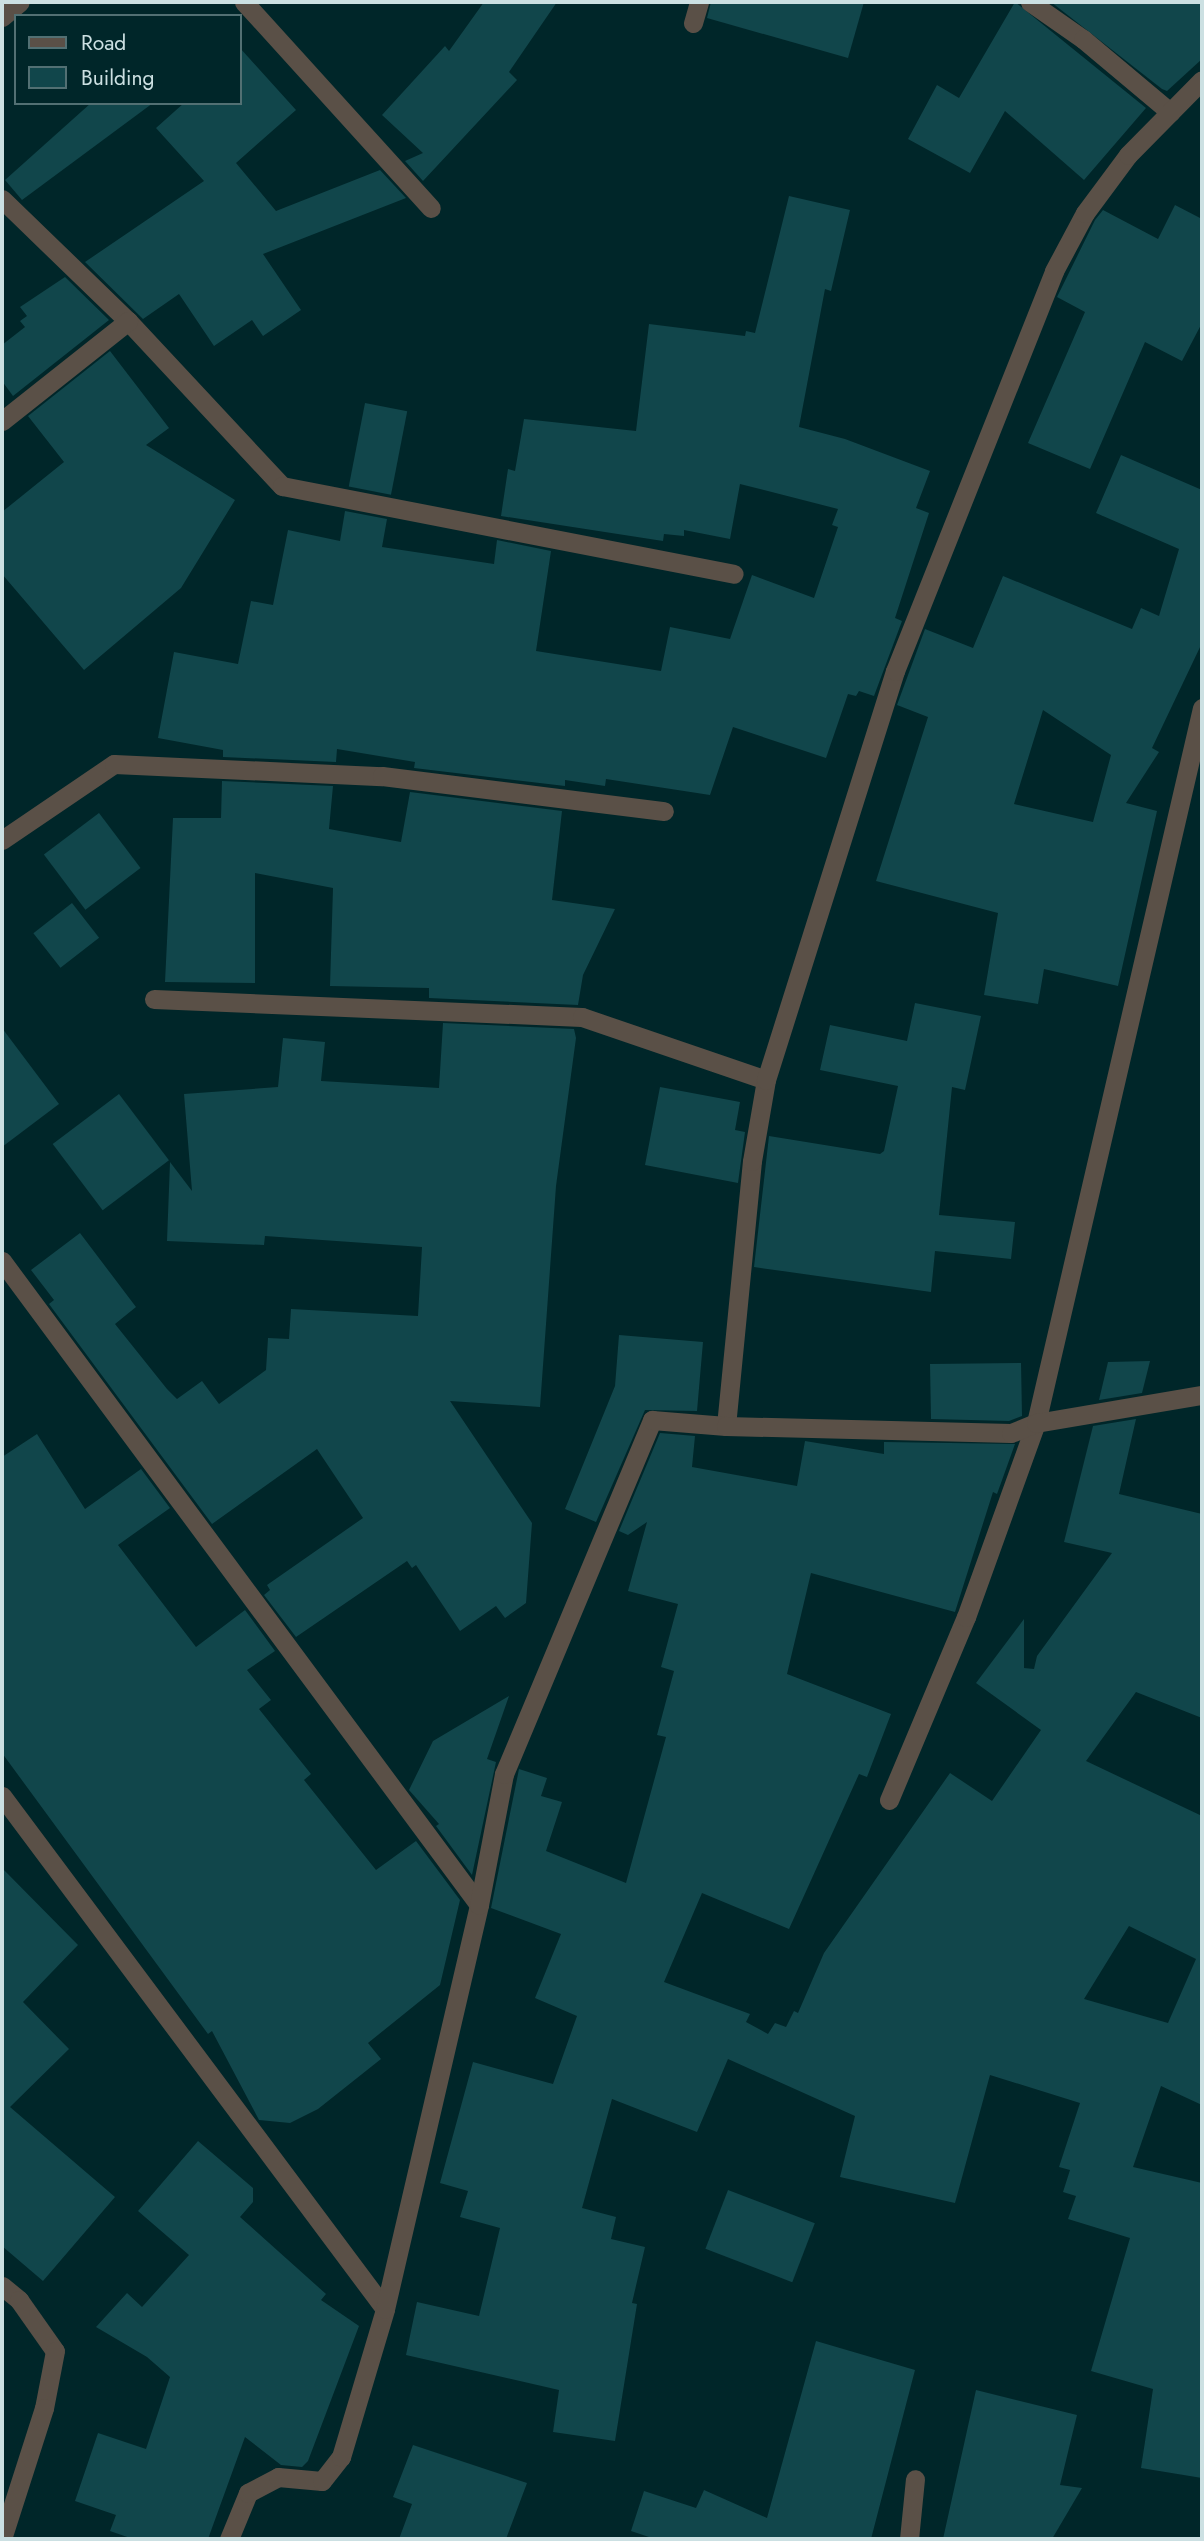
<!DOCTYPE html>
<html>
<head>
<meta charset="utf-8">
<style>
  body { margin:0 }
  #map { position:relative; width:1204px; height:2541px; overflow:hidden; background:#002629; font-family:Jost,sans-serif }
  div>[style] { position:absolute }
  .building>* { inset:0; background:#11464b; transform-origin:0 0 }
  .minor>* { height:19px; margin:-9.5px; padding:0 9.5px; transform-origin:9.5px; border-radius:9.5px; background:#5a5047 }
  span { translate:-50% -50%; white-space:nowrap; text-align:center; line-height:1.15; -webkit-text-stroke:7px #002629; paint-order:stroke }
  .frame { position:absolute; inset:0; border:4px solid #cce0e2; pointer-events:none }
  .legend { position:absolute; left:14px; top:14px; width:228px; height:91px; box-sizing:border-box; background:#002629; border:2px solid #527073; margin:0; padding:9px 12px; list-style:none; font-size:21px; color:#cce0e2 }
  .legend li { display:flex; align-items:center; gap:14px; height:35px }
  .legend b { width:35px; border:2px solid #527073 }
</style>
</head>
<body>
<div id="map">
  <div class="building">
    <div style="clip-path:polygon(484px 2px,557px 2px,509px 72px,517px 80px,423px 181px,405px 161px,423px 153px,382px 115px,445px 46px,449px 51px)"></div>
    <div style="clip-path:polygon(711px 2px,864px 2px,848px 58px,707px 18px)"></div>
    <div style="clip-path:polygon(1015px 2px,1146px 108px,1084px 180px,1005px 111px,970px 173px,908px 139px,937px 85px,959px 98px)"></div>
    <div style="clip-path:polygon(1051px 2px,1202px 2px,1202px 59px,1167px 91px,1162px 89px)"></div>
    <div style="clip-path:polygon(240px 48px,296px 110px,236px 163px,276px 211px,380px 170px,406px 198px,263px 254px,301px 310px,263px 336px,252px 320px,214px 346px,179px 294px,143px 319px,85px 262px,204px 181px,156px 128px,184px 103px,240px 103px)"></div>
    <div style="clip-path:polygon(91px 103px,153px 103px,22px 200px,5px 180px)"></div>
    <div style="clip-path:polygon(789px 196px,850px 210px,831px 291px,825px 289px,799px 427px,845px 439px,930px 471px,916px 508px,929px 513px,895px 618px,902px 621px,874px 696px,859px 691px,856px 696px,848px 694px,826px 758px,733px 727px,710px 795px,606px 779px,605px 786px,565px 780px,565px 786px,414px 768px,415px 762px,337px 749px,336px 762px,223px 757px,223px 750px,158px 738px,174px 652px,238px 664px,251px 601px,273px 605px,288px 530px,340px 541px,345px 511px,387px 519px,382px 547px,494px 564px,497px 540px,551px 551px,536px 651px,661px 671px,670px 627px,730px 639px,752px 575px,814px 598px,838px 527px,832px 525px,838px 509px,740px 484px,730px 539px,684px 530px,684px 536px,664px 534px,663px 541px,501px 516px,508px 469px,515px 471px,524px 419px,636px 431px,649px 324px,745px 336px,746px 331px,755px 333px)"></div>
    <div style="clip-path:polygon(1175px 205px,1202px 219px,1202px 323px,1182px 361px,1145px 342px,1090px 469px,1028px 443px,1085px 312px,1057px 297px,1095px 220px,1103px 210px,1158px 239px)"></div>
    <div style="clip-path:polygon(65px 277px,109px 320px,13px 396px,2px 381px,2px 345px,25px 327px,20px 321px,27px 316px,20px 307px)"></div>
    <div style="clip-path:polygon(110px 351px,169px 428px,146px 445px,235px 500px,181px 588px,84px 670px,2px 574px,2px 512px,64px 462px,28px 416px)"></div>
    <div style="left:365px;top:403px;width:43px;height:85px;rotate:11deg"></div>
    <div style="clip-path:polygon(evenodd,1121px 455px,1202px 490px,1202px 643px,1152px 748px,1159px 752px,1126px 803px,1157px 811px,1118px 986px,1044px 969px,1038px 1004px,984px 995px,998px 913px,876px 881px,928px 717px,897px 705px,925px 629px,973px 648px,1003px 576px,1132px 629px,1141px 608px,1159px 616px,1179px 549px,1096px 513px,1121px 455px,1043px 710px,1111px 755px,1093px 822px,1014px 804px,1043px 710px)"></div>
    <div style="clip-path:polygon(222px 781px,333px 786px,329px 829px,401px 842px,410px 792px,562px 811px,552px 900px,615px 909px,583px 975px,578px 1005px,429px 998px,429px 988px,330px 986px,333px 888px,255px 873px,255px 983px,165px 982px,173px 818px,221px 818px)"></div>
    <div style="left:99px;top:813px;width:69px;height:69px;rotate:53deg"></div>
    <div style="left:72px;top:903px;width:44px;height:49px;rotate:52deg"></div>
    <div style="clip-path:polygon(915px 1003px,981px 1016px,965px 1090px,952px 1087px,939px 1215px,1015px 1222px,1011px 1259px,935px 1251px,931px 1292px,754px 1267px,769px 1136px,880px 1154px,884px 1151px,898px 1086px,820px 1070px,830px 1025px,907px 1041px)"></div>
    <div style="clip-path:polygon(443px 1023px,574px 1029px,576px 1038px,556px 1186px,540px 1407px,450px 1401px,532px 1523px,526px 1603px,505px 1618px,496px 1606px,460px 1631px,416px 1565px,412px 1568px,407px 1561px,296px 1637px,264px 1595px,270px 1590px,267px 1585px,363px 1518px,317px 1449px,212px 1524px,49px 1304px,54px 1300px,31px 1270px,80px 1233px,136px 1307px,115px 1324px,167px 1389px,177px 1399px,202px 1381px,219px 1404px,266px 1370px,268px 1338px,289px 1339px,291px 1309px,418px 1316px,422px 1247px,265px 1236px,264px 1245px,167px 1241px,170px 1162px,192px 1191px,184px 1094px,278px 1087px,283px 1038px,325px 1042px,321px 1081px,439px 1088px)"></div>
    <div style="clip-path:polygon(2px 1028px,59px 1104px,2px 1147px)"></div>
    <div style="clip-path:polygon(660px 1087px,740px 1102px,735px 1130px,745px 1132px,738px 1183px,645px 1165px)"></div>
    <div style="left:119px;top:1094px;width:83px;height:83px;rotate:53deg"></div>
    <div style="clip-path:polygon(619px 1335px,703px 1342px,697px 1411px,645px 1410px,596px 1522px,565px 1509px,615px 1386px)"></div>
    <div style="clip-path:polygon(1150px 1361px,1142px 1393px,1099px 1400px,1108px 1362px)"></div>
    <div style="clip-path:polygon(1021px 1363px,1022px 1416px,1009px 1421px,931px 1419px,930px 1364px)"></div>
    <div style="clip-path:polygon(evenodd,1136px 1419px,1119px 1494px,1202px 1514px,1202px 1718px,1136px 1692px,1086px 1761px,1202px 1816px,1202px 2105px,1161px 2086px,1133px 2167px,1202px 2183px,1202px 2478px,1141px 2468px,1153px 2389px,1091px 2371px,1130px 2238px,1068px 2219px,1076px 2196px,1063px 2192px,1070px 2170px,1059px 2167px,1080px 2103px,990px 2075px,955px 2203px,840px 2177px,855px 2116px,728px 2059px,697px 2132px,612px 2099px,582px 2208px,616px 2217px,611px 2239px,645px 2247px,632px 2303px,637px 2304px,615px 2441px,553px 2432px,559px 2390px,406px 2355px,417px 2302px,479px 2316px,500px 2228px,460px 2217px,468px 2191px,440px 2183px,473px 2062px,553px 2084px,577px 2016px,535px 1998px,561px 1934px,491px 1908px,519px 1769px,547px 1778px,541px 1796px,562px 1802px,546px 1851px,626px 1883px,666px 1737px,657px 1735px,674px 1671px,661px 1667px,678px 1604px,628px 1591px,647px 1522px,628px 1535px,619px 1531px,660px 1433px,695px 1436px,692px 1467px,797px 1486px,805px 1441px,884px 1454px,884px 1442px,1015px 1444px,997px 1494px,993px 1492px,955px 1612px,811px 1573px,787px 1674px,891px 1714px,867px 1777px,859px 1774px,789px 1929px,702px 1893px,664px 1982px,750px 2014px,746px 2022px,768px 2034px,775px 2023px,786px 2027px,794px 2011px,798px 2013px,824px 1953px,950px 1773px,992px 1801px,1041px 1730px,976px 1683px,1024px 1619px,1024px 1668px,1034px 1669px,1037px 1656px,1112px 1553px,1064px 1542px,1093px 1426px,1136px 1419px,1129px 1926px,1196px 1959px,1168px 2023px,1084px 1999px,1129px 1926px)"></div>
    <div style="clip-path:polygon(37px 1434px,85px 1509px,141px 1469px,170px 1508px,118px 1545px,196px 1647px,245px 1610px,275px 1651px,247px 1670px,271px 1700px,259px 1709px,311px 1774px,304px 1780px,376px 1870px,416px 1841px,460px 1900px,440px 1985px,368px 2043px,381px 2059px,318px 2109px,290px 2123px,259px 2120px,212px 2031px,208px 2034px,2px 1753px,2px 1457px)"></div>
    <div style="clip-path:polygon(509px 1696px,487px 1759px,496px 1762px,472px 1875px,436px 1826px,439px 1824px,409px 1790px,433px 1741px)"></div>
    <div style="clip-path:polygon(2px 1868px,78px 1945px,23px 2002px,69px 2049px,10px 2107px,115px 2197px,43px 2281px,2px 2246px)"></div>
    <div style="clip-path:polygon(198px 2141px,253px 2188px,253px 2202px,240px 2217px,326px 2294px,321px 2300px,359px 2326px,308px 2461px,302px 2467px,281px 2465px,245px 2437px,208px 2539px,133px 2539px,110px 2531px,116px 2515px,75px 2501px,98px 2433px,146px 2449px,170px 2377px,147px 2357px,96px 2327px,127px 2293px,142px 2307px,189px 2255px,138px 2211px)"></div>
    <div style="left:728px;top:2190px;width:93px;height:63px;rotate:21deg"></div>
    <div style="clip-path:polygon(816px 2341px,915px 2370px,871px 2539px,655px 2539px,631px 2531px,644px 2491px,696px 2508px,704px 2490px,767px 2518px)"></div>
    <div style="clip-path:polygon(976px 2390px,1077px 2415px,1060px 2485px,1082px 2488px,1052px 2539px,943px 2539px)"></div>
    <div style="clip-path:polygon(413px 2445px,527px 2483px,506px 2539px,399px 2539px,412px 2504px,393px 2497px)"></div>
  </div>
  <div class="minor">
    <div style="left:244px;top:2px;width:278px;rotate:47.8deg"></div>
    <div style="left:1030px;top:2px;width:65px;rotate:34.9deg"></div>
    <div style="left:1083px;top:39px;width:114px;rotate:40deg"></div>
    <div style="left:2px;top:17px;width:23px;rotate:-40deg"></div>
    <div style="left:693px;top:23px;width:22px;rotate:-74deg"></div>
    <div style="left:2px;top:199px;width:175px;rotate:44.1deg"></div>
    <div style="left:128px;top:321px;width:226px;rotate:47deg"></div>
    <div style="left:282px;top:486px;width:460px;rotate:11deg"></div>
    <div style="left:2px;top:421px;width:161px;rotate:-38.4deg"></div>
    <div style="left:2px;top:840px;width:135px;rotate:-34.2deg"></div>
    <div style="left:114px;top:764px;width:268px;rotate:2.6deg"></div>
    <div style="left:382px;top:776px;width:284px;rotate:7.1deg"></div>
    <div style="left:154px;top:999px;width:428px;rotate:2.4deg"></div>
    <div style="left:582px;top:1017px;width:194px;rotate:18.9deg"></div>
    <div style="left:2px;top:1261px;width:801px;rotate:53.47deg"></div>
    <div style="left:726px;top:1426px;width:266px;rotate:-84.4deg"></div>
    <div style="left:752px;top:1161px;width:82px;rotate:-80.2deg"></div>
    <div style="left:766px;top:1080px;width:429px;rotate:-72.5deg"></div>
    <div style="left:895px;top:671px;width:430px;rotate:-68.3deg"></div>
    <div style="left:1054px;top:271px;width:66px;rotate:-61.9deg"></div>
    <div style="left:1085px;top:213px;width:72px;rotate:-53.4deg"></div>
    <div style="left:1128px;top:155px;width:105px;rotate:-45.4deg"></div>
    <div style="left:2px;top:1796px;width:640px;rotate:53.26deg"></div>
    <div style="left:889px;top:1800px;width:199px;rotate:-67.2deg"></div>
    <div style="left:966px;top:1617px;width:206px;rotate:-70.2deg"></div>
    <div style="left:1036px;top:1423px;width:734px;rotate:-76.93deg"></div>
    <div style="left:2px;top:2286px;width:22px;rotate:39deg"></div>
    <div style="left:19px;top:2300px;width:62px;rotate:54.8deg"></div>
    <div style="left:55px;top:2351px;width:58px;rotate:100.9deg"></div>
    <div style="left:44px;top:2408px;width:138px;rotate:107.8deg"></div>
    <div style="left:229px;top:2539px;width:50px;rotate:-67.6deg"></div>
    <div style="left:248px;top:2493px;width:34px;rotate:-28deg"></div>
    <div style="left:278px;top:2477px;width:44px;rotate:5.2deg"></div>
    <div style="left:322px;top:2481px;width:31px;rotate:-52deg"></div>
    <div style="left:341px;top:2457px;width:154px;rotate:-73.4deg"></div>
    <div style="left:385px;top:2309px;width:415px;rotate:-76.9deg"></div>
    <div style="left:479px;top:1905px;width:133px;rotate:-79.2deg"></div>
    <div style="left:504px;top:1774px;width:384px;rotate:-67.3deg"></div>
    <div style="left:652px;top:1420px;width:74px;rotate:4.6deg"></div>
    <div style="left:726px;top:1426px;width:285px;rotate:1.4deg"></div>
    <div style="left:1011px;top:1433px;width:27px;rotate:-22deg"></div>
    <div style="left:1036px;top:1423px;width:168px;rotate:-9.6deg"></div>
    <div style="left:909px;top:2539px;width:60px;rotate:-84.3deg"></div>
  </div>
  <div class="frame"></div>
  <ul class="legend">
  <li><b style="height:9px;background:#5a5047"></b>Road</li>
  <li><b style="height:19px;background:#11464b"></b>Building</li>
  </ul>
</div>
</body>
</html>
